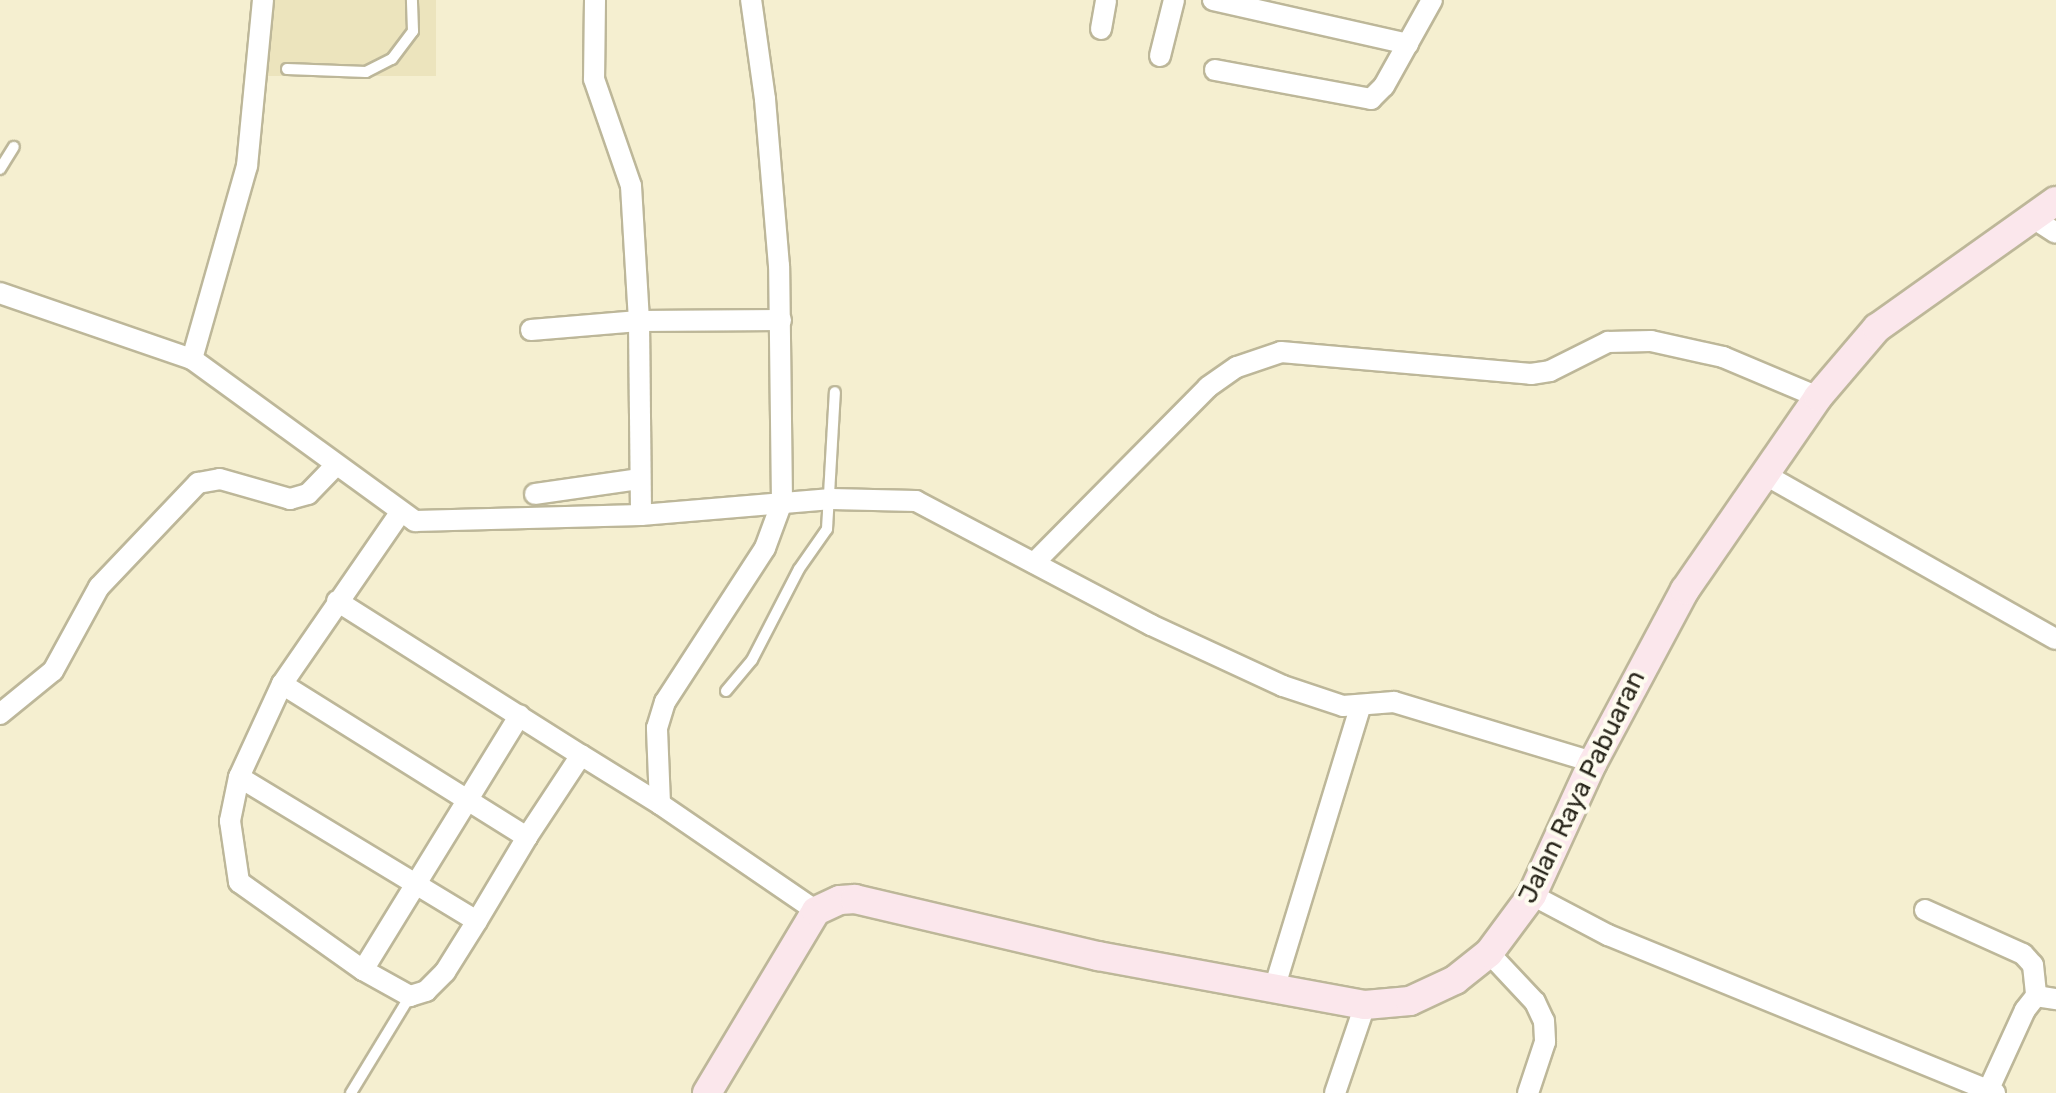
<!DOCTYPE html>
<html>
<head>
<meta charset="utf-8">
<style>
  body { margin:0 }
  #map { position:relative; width:2056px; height:1093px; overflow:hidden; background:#f5efd0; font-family:Rubik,sans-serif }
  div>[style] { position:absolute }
  .built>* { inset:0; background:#ece4bd; transform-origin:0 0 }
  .roads { filter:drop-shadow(2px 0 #bdb799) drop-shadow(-2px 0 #bdb799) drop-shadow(0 2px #bdb799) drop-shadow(0 -2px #bdb799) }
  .lane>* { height:10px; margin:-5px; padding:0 5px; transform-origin:5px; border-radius:5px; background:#fff }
  .street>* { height:20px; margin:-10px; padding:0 10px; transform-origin:10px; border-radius:10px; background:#fff }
  .secondary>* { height:28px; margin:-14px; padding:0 14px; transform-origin:14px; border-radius:14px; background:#fbe7ec }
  span { translate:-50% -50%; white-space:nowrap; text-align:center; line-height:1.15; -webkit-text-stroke:8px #fefcef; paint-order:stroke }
  .street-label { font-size:26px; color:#2b281d }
</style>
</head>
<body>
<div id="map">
  <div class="built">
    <div style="left:265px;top:0;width:171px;height:76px"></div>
  </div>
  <div class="roads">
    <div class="lane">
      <div style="left:287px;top:69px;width:79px;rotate:2.2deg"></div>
      <div style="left:366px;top:72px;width:29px;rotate:-27deg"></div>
      <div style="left:392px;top:59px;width:35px;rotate:-53deg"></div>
      <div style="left:413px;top:31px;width:31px;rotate:-92deg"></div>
      <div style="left:0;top:169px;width:26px;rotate:-58deg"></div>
      <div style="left:726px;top:691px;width:40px;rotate:-50deg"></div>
      <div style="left:752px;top:660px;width:102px;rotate:-62.7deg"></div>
      <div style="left:799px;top:569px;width:49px;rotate:-55deg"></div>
      <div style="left:827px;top:529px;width:137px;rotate:-86.7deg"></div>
      <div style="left:351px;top:1093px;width:114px;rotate:-58.7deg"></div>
    </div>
    <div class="street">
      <div style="left:595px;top:0;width:79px;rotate:90.7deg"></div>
      <div style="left:594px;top:79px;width:113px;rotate:70.9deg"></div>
      <div style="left:631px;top:186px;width:135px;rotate:86.6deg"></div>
      <div style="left:639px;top:321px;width:142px;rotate:-0.4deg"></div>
      <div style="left:1213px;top:0;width:200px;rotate:12.7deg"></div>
      <div style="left:1101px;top:29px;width:29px;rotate:-80deg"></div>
      <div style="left:1160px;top:56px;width:58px;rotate:-76deg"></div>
      <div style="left:1215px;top:70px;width:159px;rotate:10.5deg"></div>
      <div style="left:1371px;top:99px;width:18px;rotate:-45deg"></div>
      <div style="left:1384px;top:86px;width:98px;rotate:-60.8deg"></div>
      <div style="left:2033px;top:218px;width:27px;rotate:33deg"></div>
      <div style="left:0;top:293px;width:203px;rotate:19deg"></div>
      <div style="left:192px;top:359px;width:276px;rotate:36deg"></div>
      <div style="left:415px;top:521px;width:226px;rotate:-1.5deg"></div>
      <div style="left:641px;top:515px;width:191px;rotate:-4.8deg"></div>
      <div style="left:831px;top:499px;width:85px;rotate:1.3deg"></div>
      <div style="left:916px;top:501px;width:266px;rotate:27.8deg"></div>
      <div style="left:1151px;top:625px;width:145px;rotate:24.8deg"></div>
      <div style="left:1283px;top:686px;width:63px;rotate:18.4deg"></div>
      <div style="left:1343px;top:706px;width:51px;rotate:-4.5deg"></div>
      <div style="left:1394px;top:702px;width:208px;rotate:16.8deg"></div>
      <div style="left:531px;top:330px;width:108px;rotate:-4.8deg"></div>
      <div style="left:639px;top:321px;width:194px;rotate:89.4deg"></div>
      <div style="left:192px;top:359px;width:201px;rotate:-74.1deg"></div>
      <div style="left:247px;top:166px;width:167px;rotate:-84.5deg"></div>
      <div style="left:1762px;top:473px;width:337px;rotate:29.5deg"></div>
      <div style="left:535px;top:494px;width:105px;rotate:-8.2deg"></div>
      <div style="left:400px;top:513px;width:208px;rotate:124.6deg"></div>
      <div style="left:282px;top:684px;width:102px;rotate:114.8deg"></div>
      <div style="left:239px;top:777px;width:45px;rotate:101.6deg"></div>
      <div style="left:230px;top:821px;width:62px;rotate:81.6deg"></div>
      <div style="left:239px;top:882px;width:152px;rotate:35.4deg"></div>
      <div style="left:363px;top:970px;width:54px;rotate:29deg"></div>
      <div style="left:410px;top:996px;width:17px;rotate:-17deg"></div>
      <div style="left:426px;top:991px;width:27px;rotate:-45deg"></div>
      <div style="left:445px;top:972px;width:60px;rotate:-57.9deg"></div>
      <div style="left:1034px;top:563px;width:247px;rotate:-45.3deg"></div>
      <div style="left:1208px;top:387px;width:35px;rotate:-35deg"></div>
      <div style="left:1237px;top:367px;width:46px;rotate:-18.8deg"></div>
      <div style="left:1281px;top:352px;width:251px;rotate:5deg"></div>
      <div style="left:1531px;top:374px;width:19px;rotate:-9deg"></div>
      <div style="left:1550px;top:371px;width:65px;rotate:-26.6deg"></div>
      <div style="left:1608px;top:342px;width:43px;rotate:-1.3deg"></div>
      <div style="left:1651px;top:341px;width:74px;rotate:12.5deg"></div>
      <div style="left:1723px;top:357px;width:103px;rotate:22.8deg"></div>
      <div style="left:337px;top:601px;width:289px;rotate:32.3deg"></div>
      <div style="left:282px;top:684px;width:289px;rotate:32deg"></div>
      <div style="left:527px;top:837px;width:98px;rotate:-56.6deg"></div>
      <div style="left:581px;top:755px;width:93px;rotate:31.8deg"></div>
      <div style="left:660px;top:804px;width:76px;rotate:-92.3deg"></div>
      <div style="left:657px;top:728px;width:27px;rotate:-73deg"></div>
      <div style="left:665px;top:702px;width:184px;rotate:-57deg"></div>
      <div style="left:765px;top:548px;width:49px;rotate:-69.7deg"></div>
      <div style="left:782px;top:502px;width:236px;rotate:-90.7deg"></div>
      <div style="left:779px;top:266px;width:168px;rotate:-94.8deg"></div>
      <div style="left:765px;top:99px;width:100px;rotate:-98deg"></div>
      <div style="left:0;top:714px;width:68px;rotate:-39.1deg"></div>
      <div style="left:53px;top:671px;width:96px;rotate:-61.3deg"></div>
      <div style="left:99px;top:587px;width:144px;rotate:-46.4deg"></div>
      <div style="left:198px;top:483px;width:22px;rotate:-10deg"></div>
      <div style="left:220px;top:479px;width:73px;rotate:15.9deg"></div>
      <div style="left:290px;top:499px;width:19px;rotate:-16deg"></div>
      <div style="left:308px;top:494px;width:39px;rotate:-46deg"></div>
      <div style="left:239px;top:777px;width:278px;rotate:31.2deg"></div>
      <div style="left:477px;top:921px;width:98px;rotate:-59.2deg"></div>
      <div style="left:660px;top:804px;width:189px;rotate:34.4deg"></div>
      <div style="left:1532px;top:895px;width:86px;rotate:27.8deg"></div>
      <div style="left:1608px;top:935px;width:418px;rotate:22.2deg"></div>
      <div style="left:1925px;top:910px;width:107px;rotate:24.2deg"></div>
      <div style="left:2023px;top:954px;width:15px;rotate:48deg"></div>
      <div style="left:2033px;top:965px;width:31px;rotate:84deg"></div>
      <div style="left:1489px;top:953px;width:67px;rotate:46.8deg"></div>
      <div style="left:1535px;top:1002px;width:21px;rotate:65deg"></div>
      <div style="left:1544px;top:1021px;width:21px;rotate:87deg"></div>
      <div style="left:1545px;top:1042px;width:54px;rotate:108.4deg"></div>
      <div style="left:363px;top:970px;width:299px;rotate:-58.4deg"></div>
      <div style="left:1274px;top:989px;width:294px;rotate:-73deg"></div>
      <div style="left:1335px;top:1093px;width:93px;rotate:-71.2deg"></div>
      <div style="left:1987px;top:1093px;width:91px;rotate:-65.4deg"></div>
      <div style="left:2025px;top:1010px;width:18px;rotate:-52deg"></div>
      <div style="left:2036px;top:996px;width:20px;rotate:9deg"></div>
    </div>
    <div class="secondary">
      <div style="left:707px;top:1093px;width:212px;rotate:-59.1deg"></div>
      <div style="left:816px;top:911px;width:26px;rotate:-25deg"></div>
      <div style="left:840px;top:900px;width:15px;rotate:-4deg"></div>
      <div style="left:855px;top:899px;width:250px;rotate:13.2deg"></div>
      <div style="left:1098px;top:956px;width:271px;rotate:10.4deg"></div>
      <div style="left:1365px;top:1005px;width:45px;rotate:-5.1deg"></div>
      <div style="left:1410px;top:1001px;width:50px;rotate:-25deg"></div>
      <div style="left:1455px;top:980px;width:43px;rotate:-38.5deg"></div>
      <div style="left:1489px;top:953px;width:72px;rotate:-53.4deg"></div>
      <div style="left:1532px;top:895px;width:146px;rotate:-65.4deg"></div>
      <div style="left:1593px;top:762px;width:195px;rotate:-61.9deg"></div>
      <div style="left:1685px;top:590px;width:234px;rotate:-55.4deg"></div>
      <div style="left:1818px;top:397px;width:91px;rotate:-49.5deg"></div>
      <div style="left:1877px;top:328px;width:219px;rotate:-35.4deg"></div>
    </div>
  </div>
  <div class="street-label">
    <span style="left:1582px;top:787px;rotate:-64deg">Jalan Raya Pabuaran</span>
  </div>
</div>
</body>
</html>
